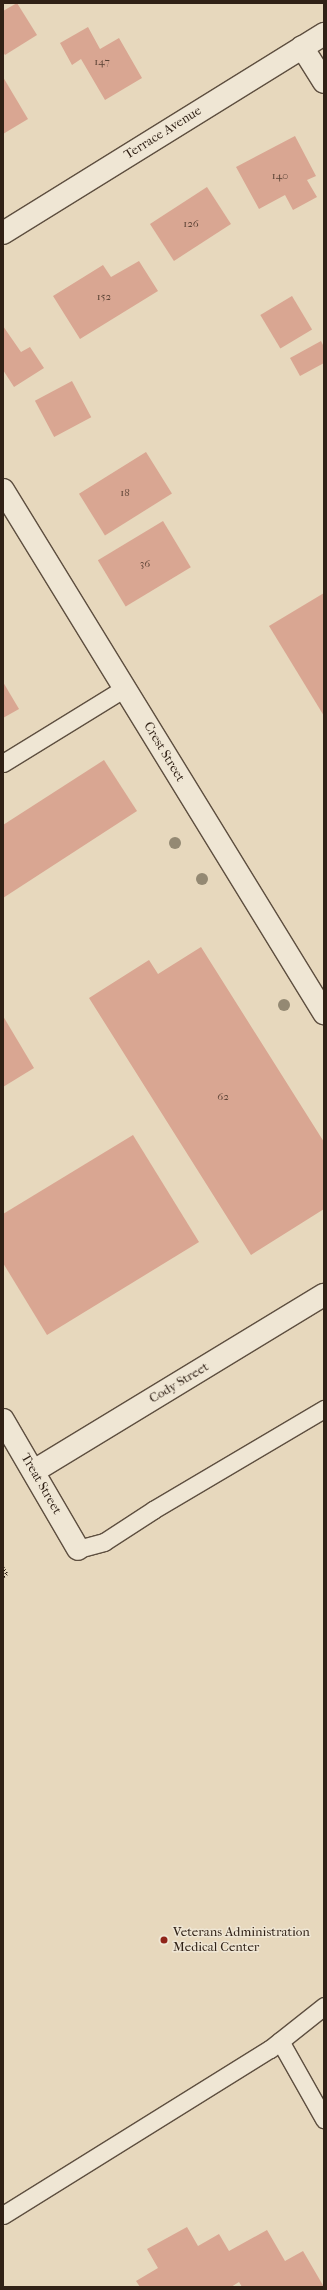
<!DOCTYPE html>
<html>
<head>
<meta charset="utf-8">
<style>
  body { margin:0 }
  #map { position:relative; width:327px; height:2290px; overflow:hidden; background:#e7d8bd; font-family:"IM FELL French Canon",serif }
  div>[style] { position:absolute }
  .building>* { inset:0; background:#d9a692; transform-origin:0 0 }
  .path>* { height:2.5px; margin-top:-1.25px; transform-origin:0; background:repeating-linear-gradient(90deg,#302116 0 1px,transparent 0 3px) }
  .roads { filter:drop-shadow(1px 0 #5e4f40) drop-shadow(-1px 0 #5e4f40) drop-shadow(0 1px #5e4f40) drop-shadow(0 -1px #5e4f40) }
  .service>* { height:17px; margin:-8.5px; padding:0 8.5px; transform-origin:8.5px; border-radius:8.5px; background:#efe6d4 }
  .minor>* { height:22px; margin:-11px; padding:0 11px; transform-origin:11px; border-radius:11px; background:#efe6d4 }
  .trees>* { width:12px; height:12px; margin:-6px; border-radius:50%; background:#948973 }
  .dots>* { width:11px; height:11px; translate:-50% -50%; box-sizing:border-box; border:2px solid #efe6d4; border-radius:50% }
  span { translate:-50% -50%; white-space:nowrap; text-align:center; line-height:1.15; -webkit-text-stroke:3px #efe6d4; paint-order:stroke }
  .number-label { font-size:11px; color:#5a4235 }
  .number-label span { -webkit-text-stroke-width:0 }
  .street-label { font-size:13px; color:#302116 }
  .poi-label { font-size:13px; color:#302116 }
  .left { translate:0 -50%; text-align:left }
  .frame { position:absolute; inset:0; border:4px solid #302116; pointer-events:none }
</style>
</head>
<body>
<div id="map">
  <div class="building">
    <div style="clip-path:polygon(17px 3px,37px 35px,5px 55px,3px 52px,3px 11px)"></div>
    <div style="clip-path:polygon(88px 27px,100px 49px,119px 38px,142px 78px,105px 100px,81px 59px,72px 65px,60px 43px)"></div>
    <div style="clip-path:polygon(3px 77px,28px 119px,3px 134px)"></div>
    <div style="clip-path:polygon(295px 136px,316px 176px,307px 180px,317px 197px,293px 210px,285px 195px,259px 209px,236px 167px)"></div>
    <div style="left:207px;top:187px;width:44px;height:68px;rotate:57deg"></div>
    <div style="clip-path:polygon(139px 261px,158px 291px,80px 339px,53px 296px,103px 265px,111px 277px)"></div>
    <div style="left:292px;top:296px;width:39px;height:37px;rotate:59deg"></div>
    <div style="clip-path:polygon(3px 326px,21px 352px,30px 347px,44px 368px,14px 387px,3px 370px)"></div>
    <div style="clip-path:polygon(321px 341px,324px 347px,324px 363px,300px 376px,290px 358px)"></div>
    <div style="left:72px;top:381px;width:41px;height:42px;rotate:62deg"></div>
    <div style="left:146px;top:452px;width:49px;height:79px;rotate:58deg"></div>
    <div style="left:163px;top:521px;width:54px;height:76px;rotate:59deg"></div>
    <div style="clip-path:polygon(324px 593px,324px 716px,269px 626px)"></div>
    <div style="clip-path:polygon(3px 682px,19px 709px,3px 718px)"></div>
    <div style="clip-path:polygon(104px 760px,137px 811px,3px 898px,3px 825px)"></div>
    <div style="clip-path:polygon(201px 947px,324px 1142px,324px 1209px,251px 1255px,89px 998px,149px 960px,158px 974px)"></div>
    <div style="clip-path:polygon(3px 1016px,34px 1068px,3px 1087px)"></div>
    <div style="clip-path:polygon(133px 1135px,199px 1242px,47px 1335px,3px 1263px,3px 1214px)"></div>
    <div style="clip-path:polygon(187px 2227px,198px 2246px,219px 2234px,229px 2251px,267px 2230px,285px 2261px,303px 2251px,324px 2287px,242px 2287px,239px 2282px,231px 2287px,140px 2287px,136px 2281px,158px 2268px,147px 2249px)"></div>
  </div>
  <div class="path">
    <div style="left:3px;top:1567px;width:8px;rotate:60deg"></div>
    <div style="left:7px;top:1574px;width:5px;rotate:143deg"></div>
  </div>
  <div class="roads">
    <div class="service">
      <div style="left:3px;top:763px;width:143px;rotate:-31.6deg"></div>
      <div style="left:78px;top:1549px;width:27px;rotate:-15deg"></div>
      <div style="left:104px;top:1542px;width:59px;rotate:-33.1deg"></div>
      <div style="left:153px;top:1510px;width:199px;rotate:-30.6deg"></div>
      <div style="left:280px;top:2041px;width:90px;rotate:60.6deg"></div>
      <div style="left:3px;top:2215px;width:314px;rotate:-31.9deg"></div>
      <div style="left:270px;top:2049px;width:69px;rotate:-38.5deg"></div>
    </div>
    <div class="minor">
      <div style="left:302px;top:47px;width:41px;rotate:57.8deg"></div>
      <div style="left:3px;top:233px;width:378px;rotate:-31.8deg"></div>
      <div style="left:3px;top:490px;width:614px;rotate:58.46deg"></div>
      <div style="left:3px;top:1420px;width:149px;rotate:59.8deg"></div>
      <div style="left:34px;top:1471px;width:339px;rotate:-31.3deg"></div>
    </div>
  </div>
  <div class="trees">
    <div style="left:175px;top:843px"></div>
    <div style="left:202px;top:879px"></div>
    <div style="left:284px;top:1005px"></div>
  </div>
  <div class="dots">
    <div style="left:164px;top:1940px;background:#8f2418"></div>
  </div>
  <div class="number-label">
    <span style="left:102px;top:62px">147</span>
    <span style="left:280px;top:176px">140</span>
    <span style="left:191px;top:224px">126</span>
    <span style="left:104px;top:297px">152</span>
    <span style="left:125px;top:493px">18</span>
    <span style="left:145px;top:564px">36</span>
    <span style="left:223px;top:1097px">62</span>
  </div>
  <div class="street-label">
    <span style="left:163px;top:133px;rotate:-32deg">Terrace Avenue</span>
    <span style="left:164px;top:752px;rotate:59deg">Crest Street</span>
    <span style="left:179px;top:1383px;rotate:-31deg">Cody Street</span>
    <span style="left:41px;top:1484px;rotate:60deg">Treat Street</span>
  </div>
  <div class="poi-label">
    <span class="left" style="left:173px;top:1940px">Veterans Administration<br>Medical Center</span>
  </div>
  <div class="frame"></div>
</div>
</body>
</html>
